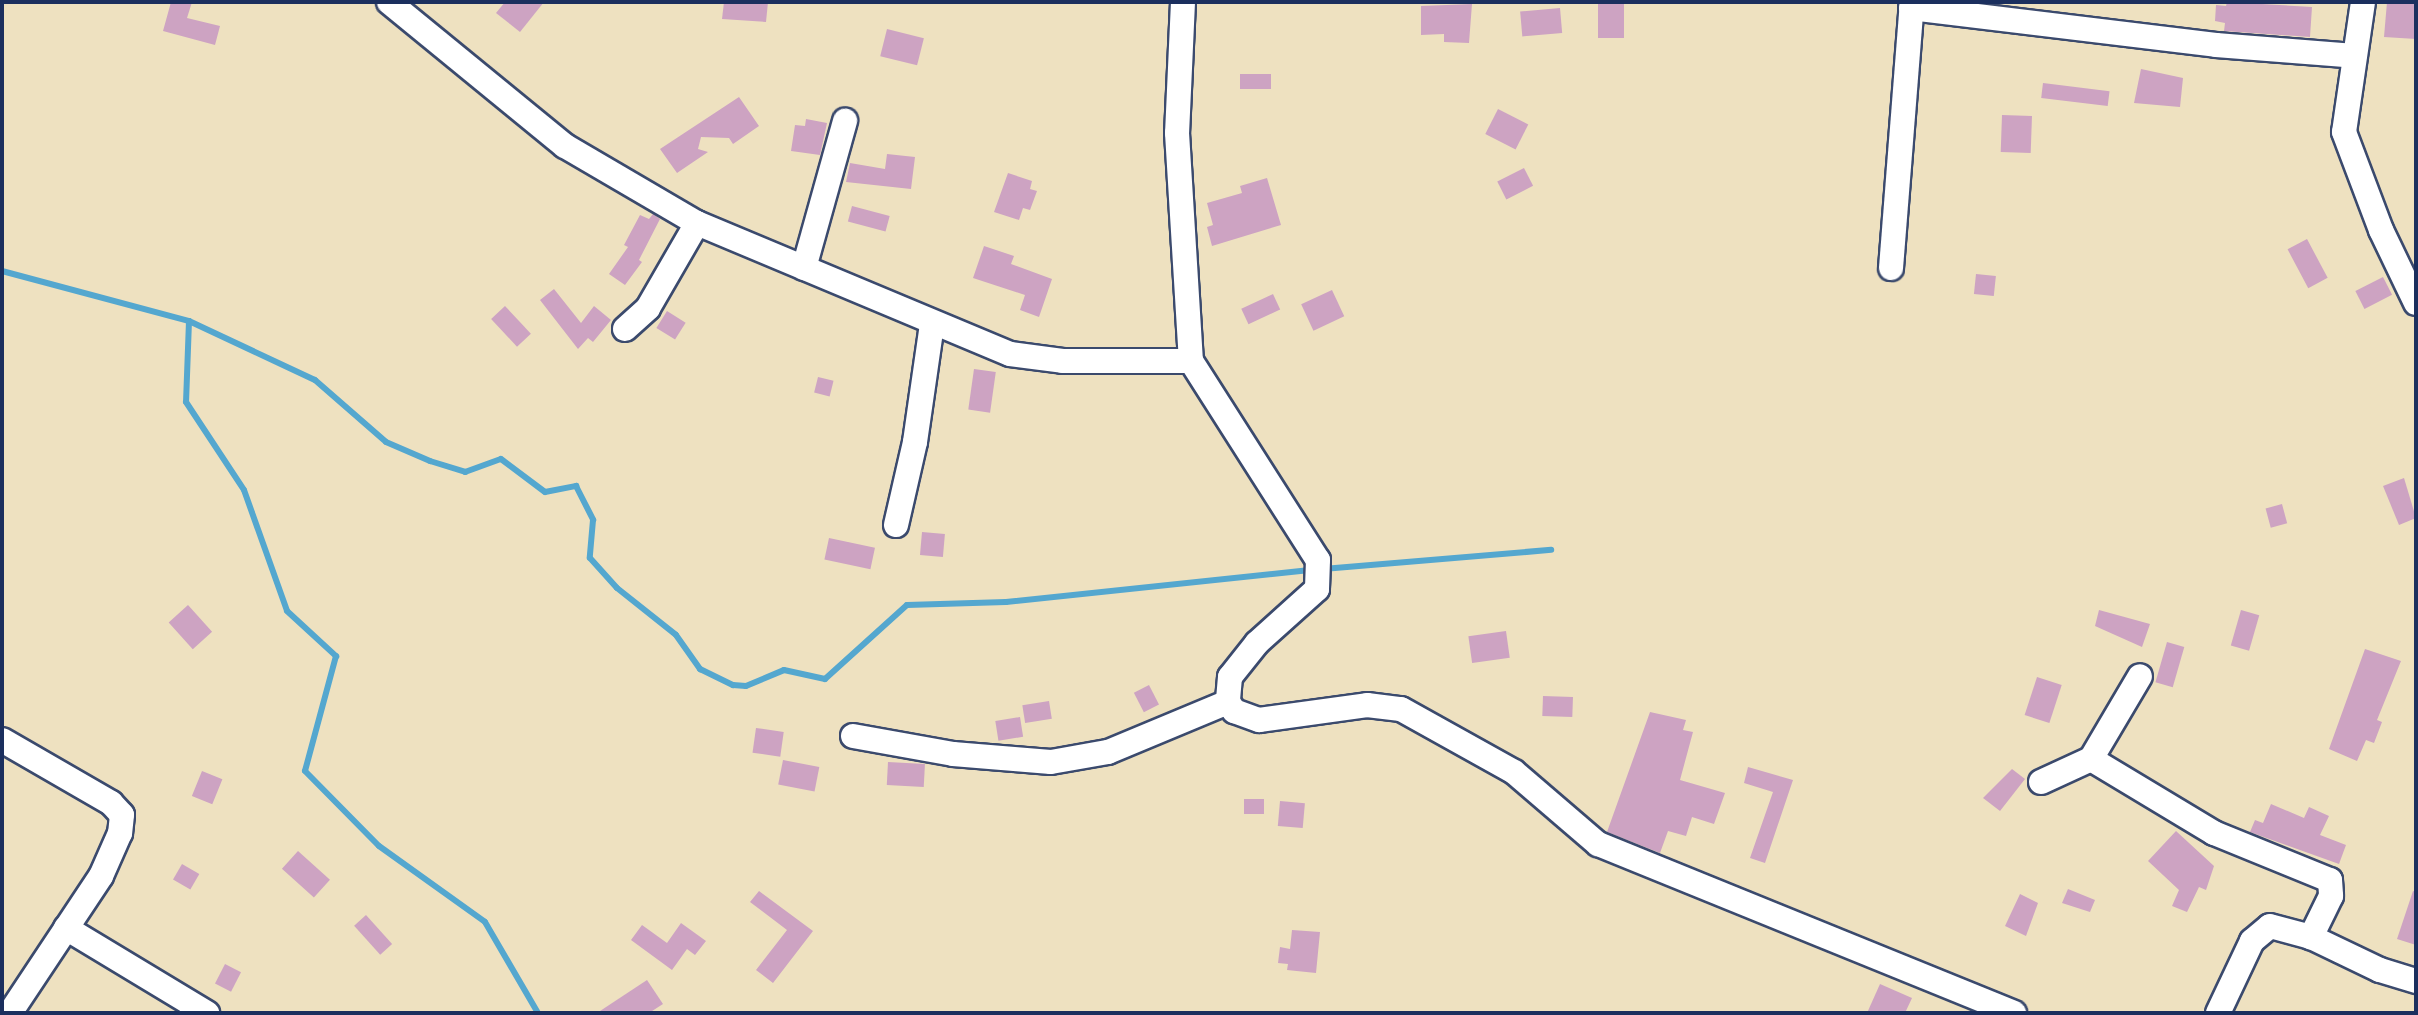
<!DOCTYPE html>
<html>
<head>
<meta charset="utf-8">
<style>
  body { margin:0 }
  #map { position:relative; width:2418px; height:1015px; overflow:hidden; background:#eee1c0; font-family:Sriracha,sans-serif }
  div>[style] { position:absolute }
  .stream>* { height:6px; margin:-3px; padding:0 3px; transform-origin:3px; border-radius:3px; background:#54a7cf }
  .building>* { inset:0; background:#cda3c2; transform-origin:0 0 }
  .roads { filter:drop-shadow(2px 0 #3b4a6d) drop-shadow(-2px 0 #3b4a6d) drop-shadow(0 2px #3b4a6d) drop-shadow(0 -2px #3b4a6d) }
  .minor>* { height:24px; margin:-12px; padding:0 12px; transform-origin:12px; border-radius:12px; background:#fff }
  span { translate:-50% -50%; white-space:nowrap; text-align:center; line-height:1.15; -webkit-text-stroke:7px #fcf5e5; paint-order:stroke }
  .frame { position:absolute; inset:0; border:4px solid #1b2f5e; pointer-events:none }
</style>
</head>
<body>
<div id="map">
  <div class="stream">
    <div style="left:2px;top:271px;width:194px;rotate:15deg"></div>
    <div style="left:189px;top:321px;width:81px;rotate:92.1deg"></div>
    <div style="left:186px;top:402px;width:105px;rotate:56.6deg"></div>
    <div style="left:244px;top:490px;width:128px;rotate:70.4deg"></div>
    <div style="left:287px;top:611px;width:67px;rotate:42.6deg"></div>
    <div style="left:336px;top:656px;width:119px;rotate:105.1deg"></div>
    <div style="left:305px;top:771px;width:105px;rotate:45.4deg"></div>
    <div style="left:379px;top:846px;width:130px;rotate:35.6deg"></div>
    <div style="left:485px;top:922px;width:105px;rotate:59.8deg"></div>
    <div style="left:189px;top:321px;width:139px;rotate:25.1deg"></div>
    <div style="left:315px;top:380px;width:94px;rotate:41.1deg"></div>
    <div style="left:386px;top:442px;width:48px;rotate:23.4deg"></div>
    <div style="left:430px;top:461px;width:37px;rotate:17deg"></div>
    <div style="left:465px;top:472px;width:38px;rotate:-20deg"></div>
    <div style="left:501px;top:459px;width:55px;rotate:36.9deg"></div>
    <div style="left:545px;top:492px;width:32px;rotate:-11deg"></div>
    <div style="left:576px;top:486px;width:38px;rotate:63deg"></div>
    <div style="left:593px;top:520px;width:38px;rotate:95deg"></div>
    <div style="left:590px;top:558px;width:40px;rotate:48deg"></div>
    <div style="left:617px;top:588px;width:75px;rotate:38.5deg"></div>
    <div style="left:676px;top:635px;width:42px;rotate:54.8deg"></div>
    <div style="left:700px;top:669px;width:37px;rotate:26deg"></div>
    <div style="left:733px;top:685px;width:13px;rotate:4deg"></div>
    <div style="left:746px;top:686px;width:41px;rotate:-22.8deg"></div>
    <div style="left:784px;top:670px;width:42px;rotate:12.4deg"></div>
    <div style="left:825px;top:679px;width:110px;rotate:-42.1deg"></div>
    <div style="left:907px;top:605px;width:99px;rotate:-1.7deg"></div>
    <div style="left:1006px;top:602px;width:308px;rotate:-6deg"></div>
    <div style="left:1323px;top:569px;width:229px;rotate:-4.8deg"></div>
  </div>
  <div class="building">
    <div style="clip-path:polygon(171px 2px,192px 2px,187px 18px,220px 26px,215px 45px,163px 31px)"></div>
    <div style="clip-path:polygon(505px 2px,544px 2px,520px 32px,496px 13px)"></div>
    <div style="clip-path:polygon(724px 2px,768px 2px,766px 22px,722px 19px)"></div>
    <div style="left:1598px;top:2px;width:26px;height:36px"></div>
    <div style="clip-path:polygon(2227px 2px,2312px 7px,2310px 37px,2224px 31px,2225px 23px,2215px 21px,2216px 5px,2226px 6px)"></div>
    <div style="clip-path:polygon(2387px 2px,2416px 2px,2416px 39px,2384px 37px)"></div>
    <div style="clip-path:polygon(1472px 4px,1469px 43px,1444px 42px,1444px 34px,1421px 35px,1421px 6px)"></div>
    <div style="left:1560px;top:8px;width:25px;height:40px;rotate:85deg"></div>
    <div style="left:887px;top:29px;width:38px;height:28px;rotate:14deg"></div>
    <div style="clip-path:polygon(2141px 69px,2183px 78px,2180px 107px,2134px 103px)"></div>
    <div style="left:1240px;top:74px;width:31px;height:15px"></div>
    <div style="left:2043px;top:83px;width:67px;height:15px;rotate:7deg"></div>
    <div style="clip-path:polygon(739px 97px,759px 126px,733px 144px,729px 138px,701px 137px,698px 149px,708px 152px,677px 173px,660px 149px)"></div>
    <div style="left:1498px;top:109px;width:34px;height:28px;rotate:27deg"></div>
    <div style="left:2002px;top:115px;width:30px;height:37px;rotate:2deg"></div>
    <div style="clip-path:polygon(806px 119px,827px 123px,820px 155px,791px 151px,795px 125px,805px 126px)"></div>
    <div style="clip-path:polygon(887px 154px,915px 157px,911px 189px,846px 182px,850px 163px,885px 169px)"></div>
    <div style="left:1524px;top:168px;width:20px;height:30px;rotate:63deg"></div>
    <div style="clip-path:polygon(1008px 173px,1032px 181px,1030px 189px,1037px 191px,1030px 210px,1023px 208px,1019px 220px,994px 212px)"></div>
    <div style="clip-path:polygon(1267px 178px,1281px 225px,1212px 246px,1207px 227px,1213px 225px,1207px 203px,1242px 193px,1240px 186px)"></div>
    <div style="left:852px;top:206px;width:39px;height:16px;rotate:15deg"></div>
    <div style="clip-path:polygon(653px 214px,660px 219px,639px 260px,642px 262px,625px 285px,609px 274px,628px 247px,624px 245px,640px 215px,649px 219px)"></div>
    <div style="left:2307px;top:239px;width:44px;height:22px;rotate:62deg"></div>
    <div style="clip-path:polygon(984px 246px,1014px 256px,1011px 264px,1052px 279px,1039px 317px,1020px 310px,1025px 295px,973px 278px)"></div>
    <div style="left:1976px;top:274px;width:20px;height:20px;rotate:6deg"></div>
    <div style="left:2383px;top:277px;width:20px;height:31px;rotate:63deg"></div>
    <div style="clip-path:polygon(554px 289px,581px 323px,594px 306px,611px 320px,593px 342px,588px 338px,578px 349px,540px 300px)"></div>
    <div style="left:1332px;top:290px;width:29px;height:34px;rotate:65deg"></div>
    <div style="left:1273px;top:294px;width:17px;height:35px;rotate:65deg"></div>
    <div style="left:505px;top:306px;width:38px;height:19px;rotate:47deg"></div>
    <div style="left:667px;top:311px;width:22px;height:20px;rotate:32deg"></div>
    <div style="left:974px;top:369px;width:22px;height:41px;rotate:8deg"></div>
    <div style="left:818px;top:377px;width:16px;height:16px;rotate:14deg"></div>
    <div style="clip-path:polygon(2404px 478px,2416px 518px,2399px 525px,2383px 486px)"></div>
    <div style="left:2282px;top:504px;width:20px;height:17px;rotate:75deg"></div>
    <div style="left:922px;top:532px;width:23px;height:23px;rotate:5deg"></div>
    <div style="left:829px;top:538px;width:47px;height:22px;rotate:12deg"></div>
    <div style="left:188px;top:605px;width:36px;height:26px;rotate:48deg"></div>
    <div style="clip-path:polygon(2099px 610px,2150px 624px,2142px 647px,2095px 626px)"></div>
    <div style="left:2241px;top:610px;width:19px;height:37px;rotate:16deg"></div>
    <div style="left:1506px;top:631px;width:27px;height:38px;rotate:82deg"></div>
    <div style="left:2167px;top:642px;width:18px;height:42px;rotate:16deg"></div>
    <div style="clip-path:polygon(2365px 649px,2401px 661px,2377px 720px,2382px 722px,2374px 743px,2366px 740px,2357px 761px,2329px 749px)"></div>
    <div style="left:2037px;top:677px;width:26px;height:40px;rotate:18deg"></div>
    <div style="left:1149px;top:685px;width:22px;height:17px;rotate:63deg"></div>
    <div style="left:1543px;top:696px;width:30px;height:20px;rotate:2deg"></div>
    <div style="left:1049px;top:701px;width:18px;height:27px;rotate:81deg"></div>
    <div style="clip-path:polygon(1650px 712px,1686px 720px,1683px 730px,1693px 732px,1680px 780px,1725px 793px,1714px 824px,1692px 817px,1686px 836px,1668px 831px,1660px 853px,1607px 832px)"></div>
    <div style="left:1020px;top:717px;width:20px;height:25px;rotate:81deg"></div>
    <div style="left:756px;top:728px;width:28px;height:25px;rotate:8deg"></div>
    <div style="left:783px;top:760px;width:37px;height:25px;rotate:11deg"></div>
    <div style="left:888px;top:762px;width:37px;height:23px;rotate:3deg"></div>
    <div style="clip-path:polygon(1748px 767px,1793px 780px,1765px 863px,1750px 858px,1773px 792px,1744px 783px)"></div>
    <div style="clip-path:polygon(2012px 769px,2025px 779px,2000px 811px,1983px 798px)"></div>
    <div style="left:202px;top:771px;width:22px;height:27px;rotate:22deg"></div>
    <div style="left:1244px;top:799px;width:20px;height:15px"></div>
    <div style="left:1280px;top:801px;width:25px;height:25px;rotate:5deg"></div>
    <div style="clip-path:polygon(2271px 804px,2304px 818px,2309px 807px,2329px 816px,2320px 835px,2346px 845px,2339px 864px,2250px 832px,2255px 820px,2263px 823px)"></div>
    <div style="clip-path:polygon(2176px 831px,2214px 866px,2206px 890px,2199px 887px,2187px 912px,2172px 906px,2179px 890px,2148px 861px)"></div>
    <div style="left:298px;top:851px;width:43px;height:24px;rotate:42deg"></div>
    <div style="left:182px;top:864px;width:20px;height:18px;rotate:30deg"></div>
    <div style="clip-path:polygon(2068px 889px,2095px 900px,2090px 912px,2062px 903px)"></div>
    <div style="clip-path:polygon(759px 891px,813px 931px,773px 983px,756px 970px,787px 930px,750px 902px)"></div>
    <div style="clip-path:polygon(2413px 891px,2416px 892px,2416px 945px,2397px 939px)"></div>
    <div style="clip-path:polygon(2020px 894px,2038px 903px,2026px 936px,2005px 926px)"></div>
    <div style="left:366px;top:915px;width:39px;height:16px;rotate:48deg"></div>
    <div style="clip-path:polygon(681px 923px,706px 941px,695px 955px,687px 949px,672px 970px,631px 940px,642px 925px,667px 943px)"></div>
    <div style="clip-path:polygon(1292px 930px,1320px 932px,1316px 973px,1287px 970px,1288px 964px,1278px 963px,1280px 947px,1290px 949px)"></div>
    <div style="left:225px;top:964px;width:18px;height:22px;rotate:27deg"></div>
    <div style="clip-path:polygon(647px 980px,663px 1004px,649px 1013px,597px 1013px)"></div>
    <div style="clip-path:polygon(1880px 984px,1912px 998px,1905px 1013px,1867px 1013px)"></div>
  </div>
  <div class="roads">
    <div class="minor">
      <div style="left:389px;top:2px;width:227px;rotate:39.3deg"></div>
      <div style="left:565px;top:146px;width:153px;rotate:30.3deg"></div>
      <div style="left:697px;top:223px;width:339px;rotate:22.7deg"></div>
      <div style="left:1010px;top:354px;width:53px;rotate:7.5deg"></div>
      <div style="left:1063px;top:361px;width:128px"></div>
      <div style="left:1183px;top:2px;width:131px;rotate:92.6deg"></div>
      <div style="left:1177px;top:133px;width:228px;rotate:86.5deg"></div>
      <div style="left:1191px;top:361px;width:236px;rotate:57.5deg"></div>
      <div style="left:1318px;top:560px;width:29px;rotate:92deg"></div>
      <div style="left:1317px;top:589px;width:81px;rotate:138deg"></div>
      <div style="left:1257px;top:643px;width:43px;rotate:128.5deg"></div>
      <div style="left:1230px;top:677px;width:25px;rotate:95deg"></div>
      <div style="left:1228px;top:702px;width:11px;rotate:56deg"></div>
      <div style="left:1234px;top:711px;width:27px;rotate:20deg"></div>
      <div style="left:1259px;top:720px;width:109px;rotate:-7.9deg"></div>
      <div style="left:1367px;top:705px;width:34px;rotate:7deg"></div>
      <div style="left:1401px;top:709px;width:129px;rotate:29.1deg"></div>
      <div style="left:1514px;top:772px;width:111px;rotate:40.6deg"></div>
      <div style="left:1598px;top:844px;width:449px;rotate:22.1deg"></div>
      <div style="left:2363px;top:2px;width:131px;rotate:98.3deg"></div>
      <div style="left:2344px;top:132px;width:105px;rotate:69.3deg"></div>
      <div style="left:2381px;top:230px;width:81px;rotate:64.4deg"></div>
      <div style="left:1911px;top:8px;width:307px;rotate:6.9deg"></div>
      <div style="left:2216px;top:45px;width:139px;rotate:4.5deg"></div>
      <div style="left:804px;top:268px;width:153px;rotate:-74.4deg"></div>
      <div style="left:1891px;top:268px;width:267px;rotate:-85.5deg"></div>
      <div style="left:625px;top:329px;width:31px;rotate:-42deg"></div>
      <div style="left:648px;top:308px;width:98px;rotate:-60deg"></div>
      <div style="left:896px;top:525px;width:85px;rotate:-77.1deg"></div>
      <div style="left:915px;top:442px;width:119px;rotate:-81.8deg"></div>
      <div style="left:853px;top:736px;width:102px;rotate:10.2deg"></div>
      <div style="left:953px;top:754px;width:98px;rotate:4.7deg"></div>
      <div style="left:1051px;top:762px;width:58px;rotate:-10deg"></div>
      <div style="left:1108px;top:752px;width:130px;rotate:-22.6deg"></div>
      <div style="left:2px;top:740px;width:126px;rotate:30deg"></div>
      <div style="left:111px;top:803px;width:16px;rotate:47deg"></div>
      <div style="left:122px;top:815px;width:18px;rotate:96deg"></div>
      <div style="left:120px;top:833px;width:47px;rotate:113.8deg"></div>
      <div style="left:101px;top:876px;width:164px;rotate:123.6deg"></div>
      <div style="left:2091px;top:759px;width:144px;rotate:31deg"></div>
      <div style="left:2214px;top:833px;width:125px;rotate:22.1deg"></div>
      <div style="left:2330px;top:880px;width:16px;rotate:86deg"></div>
      <div style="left:2331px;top:896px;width:46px;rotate:116deg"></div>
      <div style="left:2041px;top:782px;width:55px;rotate:-24.7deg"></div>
      <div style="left:2091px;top:759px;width:96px;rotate:-59.4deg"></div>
      <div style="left:66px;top:928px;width:165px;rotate:31.1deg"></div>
      <div style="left:2218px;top:1013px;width:80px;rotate:-64.7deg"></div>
      <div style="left:2252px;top:941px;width:23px;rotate:-40deg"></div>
      <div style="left:2270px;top:926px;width:42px;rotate:15deg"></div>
      <div style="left:2311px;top:937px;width:76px;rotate:25.6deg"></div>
      <div style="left:2380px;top:970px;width:38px;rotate:17deg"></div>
    </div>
  </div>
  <div class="frame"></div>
</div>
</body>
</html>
